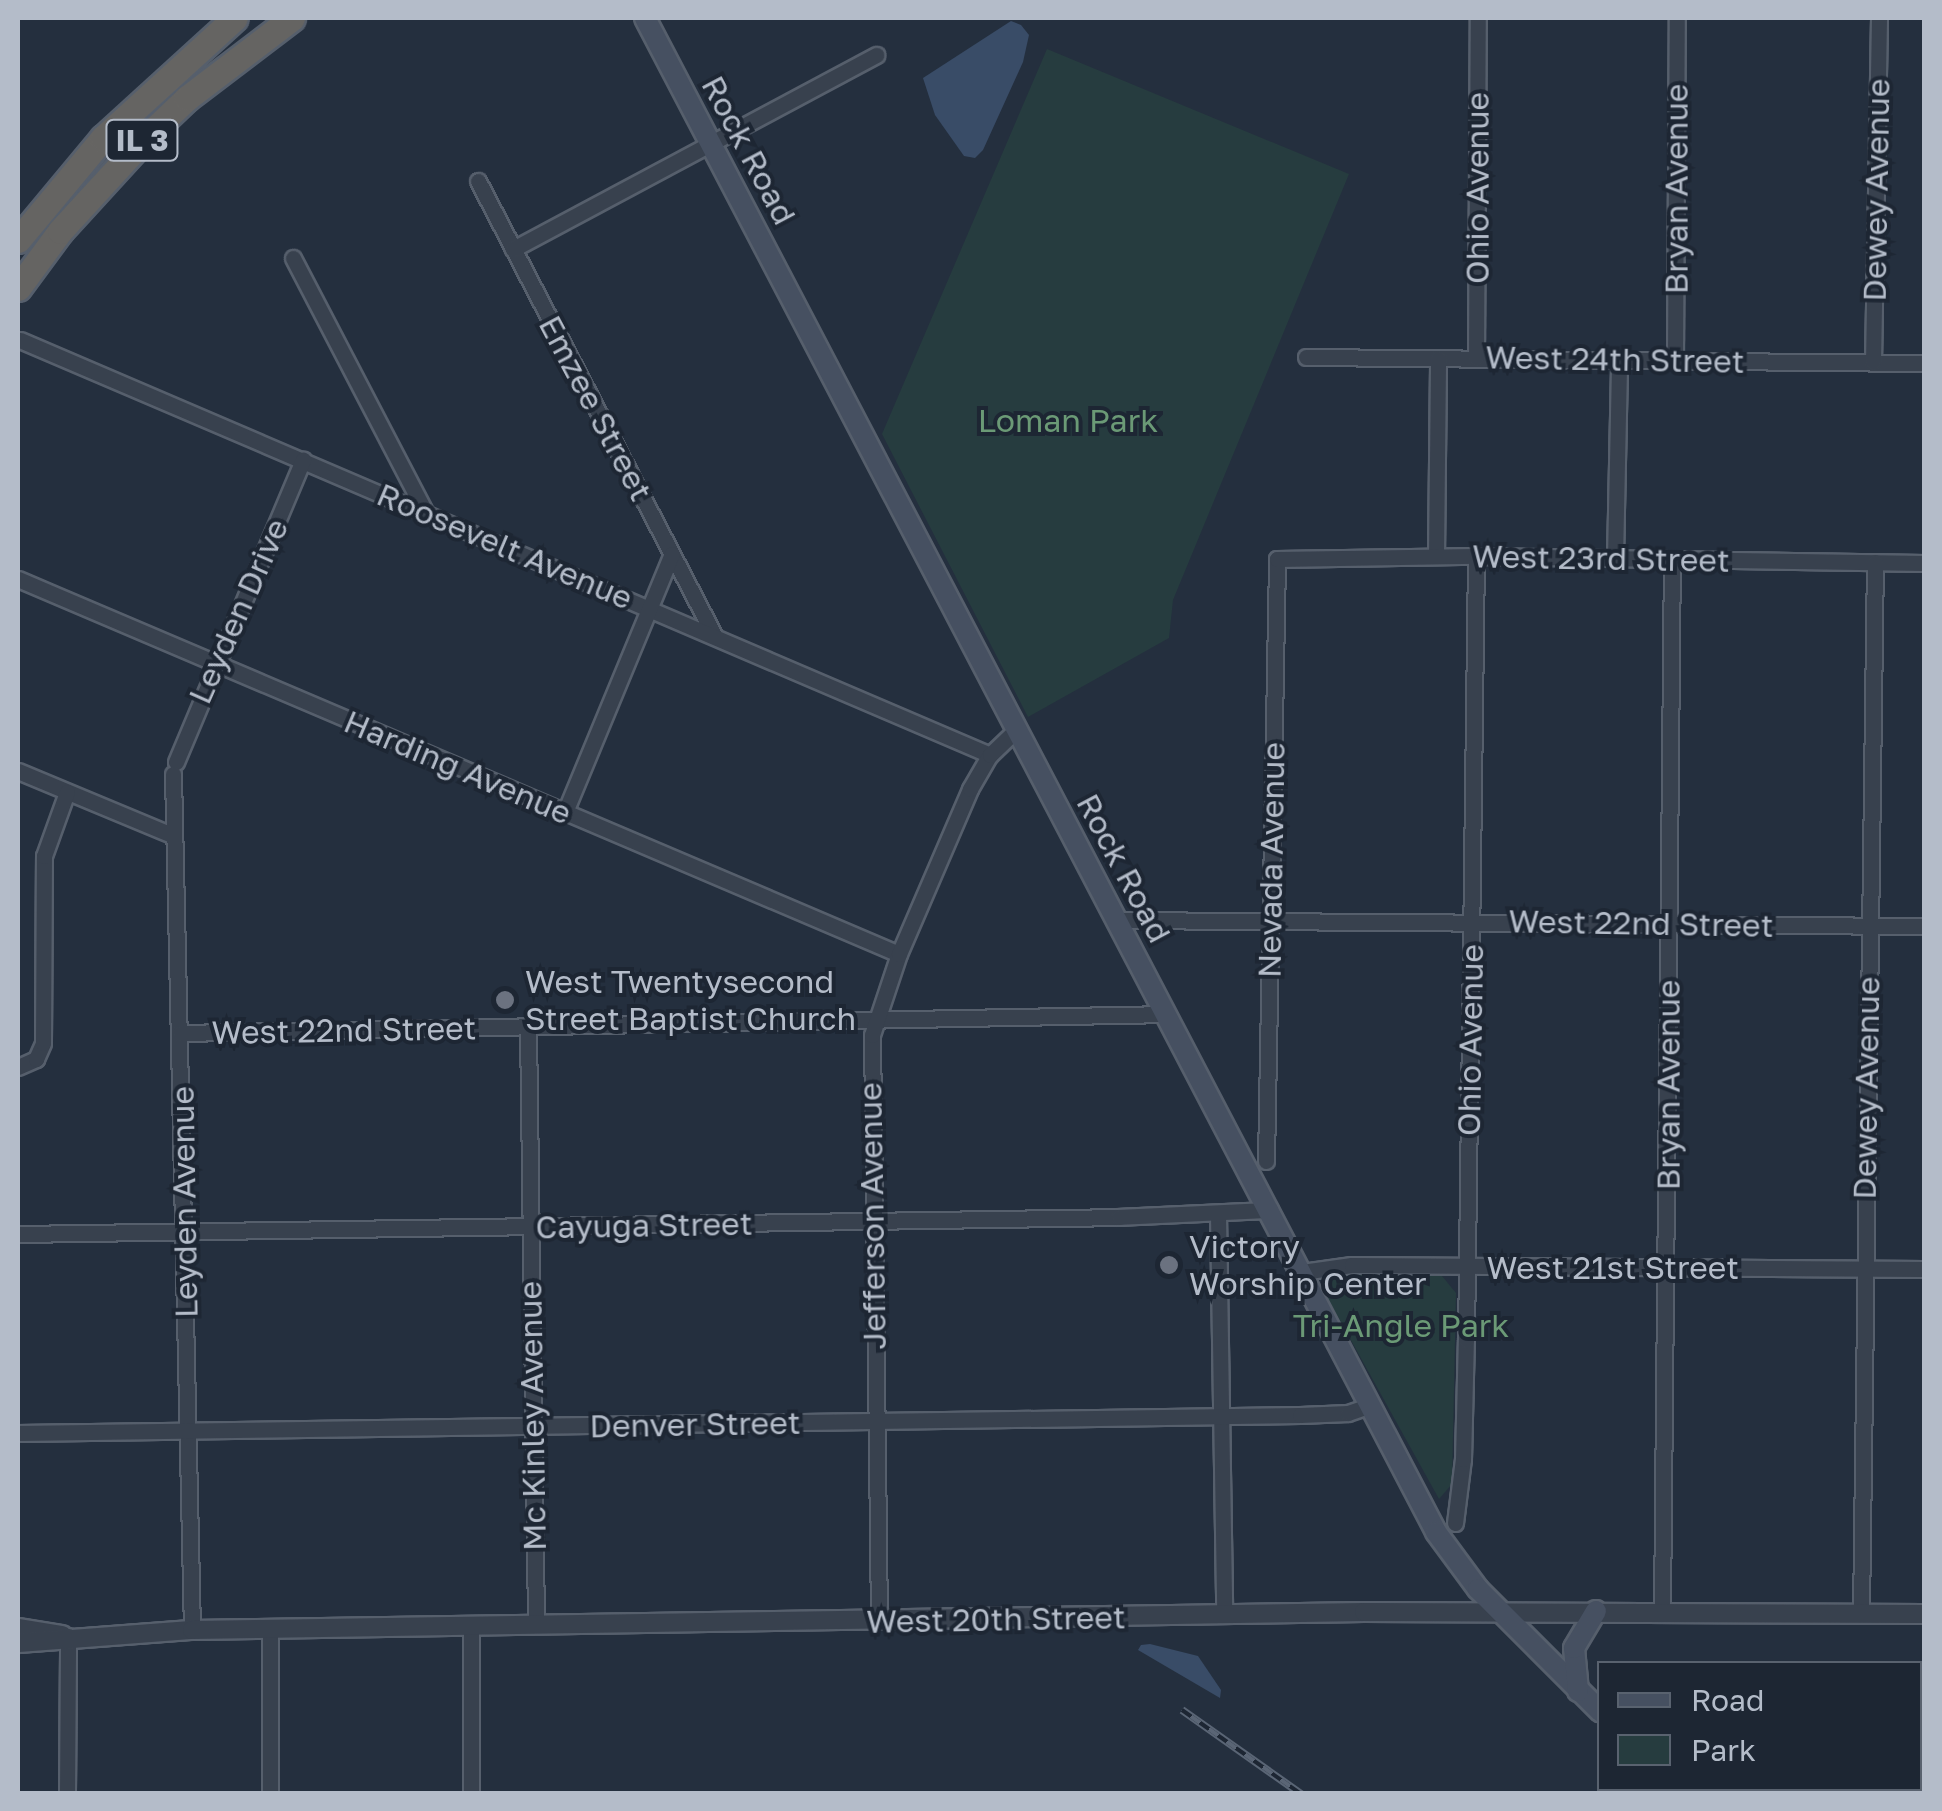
<!DOCTYPE html>
<html>
<head>
<meta charset="utf-8">
<style>
  body { margin:0 }
  #map { position:relative; width:1942px; height:1811px; overflow:hidden; background:#242f3e; font-family:"Golos Text",sans-serif }
  div>[style] { position:absolute }
  .green>* { inset:0; background:#263c3f }
  .water>* { inset:0; background:#394c67 }
  .roads { filter:drop-shadow(2px 0 #565f6c) drop-shadow(-2px 0 #565f6c) drop-shadow(0 2px #565f6c) drop-shadow(0 -2px #565f6c) }
  .minor>* { height:15px; margin:-7.5px; padding:0 7.5px; transform-origin:7.5px; border-radius:7.5px; background:#38414e }
  .tertiary>* { height:18px; margin:-9px; padding:0 9px; transform-origin:9px; border-radius:9px; background:#38414e }
  .secondary>* { height:20px; margin:-10px; padding:0 10px; transform-origin:10px; border-radius:10px; background:#465061 }
  .trunk>* { height:25px; margin:-12.5px; padding:0 12.5px; transform-origin:12.5px; border-radius:12.5px; background:#656462 }
  .rail>* { height:8px; margin-top:-4px; transform-origin:0; background:repeating-linear-gradient(90deg,#1d2633 0 11px,#5a6575 0 22px); box-sizing:border-box; border-block:2px solid #5a6575 }
  .dots>* { width:28px; height:28px; translate:-50% -50%; box-sizing:border-box; border:5px solid #1d2633; border-radius:50% }
  span { translate:-50% -50%; white-space:nowrap; text-align:center; line-height:1.15; -webkit-text-stroke:8px #1d2633; paint-order:stroke }
  .shield-label span { padding:2px 8px; background:#1d2633; border:2px solid; border-radius:8px; -webkit-text-stroke-width:0 }
  .shield-label { font-size:30px; color:#b4bcc9; font-weight:700 }
  .street-label { font-size:32px; color:#b4bcc9 }
  .park-label { font-size:32px; color:#6b9a76 }
  .poi-label { font-size:32px; color:#b4bcc9 }
  .left { translate:0 -50%; text-align:left }
  .frame { position:absolute; inset:0; border:20px solid #b4bcc9; pointer-events:none }
  .legend { position:absolute; left:1597px; top:1661px; width:325px; height:130px; box-sizing:border-box; background:#1d2633; border:2px solid #59626f; margin:0; padding:12px 18px; list-style:none; font-size:30px; color:#b4bcc9 }
  .legend li { display:flex; align-items:center; gap:20px; height:50px }
  .legend b { width:50px; border:2px solid #59626f }
</style>
</head>
<body>
<div id="map">
  <div class="green">
    <div style="clip-path:polygon(1047px 49px,1349px 174px,1173px 600px,1169px 638px,1028px 717px,882px 434px)"></div>
    <div style="clip-path:polygon(1428px 1274px,1442px 1276px,1456px 1293px,1452px 1484px,1439px 1499px,1322px 1288px,1325px 1279px,1334px 1275px)"></div>
  </div>
  <div class="water">
    <div style="clip-path:polygon(1011px 21px,1021px 25px,1029px 35px,1023px 62px,983px 150px,975px 158px,964px 156px,935px 115px,923px 78px)"></div>
    <div style="clip-path:polygon(1150px 1644px,1198px 1656px,1221px 1690px,1220px 1698px,1138px 1650px,1141px 1645px)"></div>
  </div>
  <div class="roads">
    <div class="minor">
      <div style="left:478px;top:181px;width:512px;rotate:62.53deg"></div>
      <div style="left:513px;top:249px;width:412px;rotate:-28.1deg"></div>
      <div style="left:293px;top:258px;width:286px;rotate:62.5deg"></div>
      <div style="left:20px;top:340px;width:1055px;rotate:23.16deg"></div>
      <div style="left:1306px;top:357px;width:618px;rotate:0.56deg"></div>
      <div style="left:1476px;top:358px;width:340px;rotate:-89.7deg"></div>
      <div style="left:1675px;top:360px;width:342px;rotate:-89.7deg"></div>
      <div style="left:1873px;top:362px;width:344px;rotate:-89deg"></div>
      <div style="left:1436px;top:556px;width:198px;rotate:-89.4deg"></div>
      <div style="left:1615px;top:558px;width:199px;rotate:-88.8deg"></div>
      <div style="left:18px;top:579px;width:957px;rotate:23.06deg"></div>
      <div style="left:176px;top:762px;width:328px;rotate:-67.2deg"></div>
      <div style="left:18px;top:771px;width:169px;rotate:22.6deg"></div>
      <div style="left:173px;top:774px;width:856px;rotate:88.73deg"></div>
      <div style="left:565px;top:812px;width:279px;rotate:-67.5deg"></div>
      <div style="left:1118px;top:920px;width:806px;rotate:0.43deg"></div>
      <div style="left:528px;top:1027px;width:598px;rotate:89.23deg"></div>
      <div style="left:180px;top:1033px;width:987px;rotate:-1.1deg"></div>
      <div style="left:18px;top:1067px;width:20px;rotate:-24deg"></div>
      <div style="left:36px;top:1059px;width:17px;rotate:-66deg"></div>
      <div style="left:43px;top:1043px;width:187px;rotate:-89.7deg"></div>
      <div style="left:44px;top:856px;width:68px;rotate:-70.2deg"></div>
      <div style="left:1266px;top:1161px;width:602px;rotate:-88.95deg"></div>
      <div style="left:1277px;top:559px;width:199px;rotate:-0.9deg"></div>
      <div style="left:1476px;top:556px;width:448px;rotate:0.9deg"></div>
      <div style="left:1218px;top:1214px;width:400px;rotate:89.1deg"></div>
      <div style="left:18px;top:1234px;width:1101px;rotate:-0.88deg"></div>
      <div style="left:1119px;top:1217px;width:151px;rotate:-2.7deg"></div>
      <div style="left:1302px;top:1272px;width:50px;rotate:-8deg"></div>
      <div style="left:1352px;top:1265px;width:572px;rotate:0.4deg"></div>
      <div style="left:18px;top:1433px;width:1282px;rotate:-0.8deg"></div>
      <div style="left:1300px;top:1415px;width:48px;rotate:-2.4deg"></div>
      <div style="left:1348px;top:1413px;width:24px;rotate:-19deg"></div>
      <div style="left:1455px;top:1523px;width:64px;rotate:-82.9deg"></div>
      <div style="left:1463px;top:1459px;width:119px;rotate:-88.6deg"></div>
      <div style="left:1466px;top:1340px;width:784px;rotate:-89.27deg"></div>
      <div style="left:1662px;top:1611px;width:1052px;rotate:-89.46deg"></div>
      <div style="left:1861px;top:1613px;width:1051px;rotate:-89.24deg"></div>
      <div style="left:879px;top:1621px;width:586px;rotate:-90.68deg"></div>
      <div style="left:872px;top:1035px;width:85px;rotate:-71.6deg"></div>
      <div style="left:899px;top:954px;width:180px;rotate:-66.7deg"></div>
      <div style="left:970px;top:789px;width:39px;rotate:-60deg"></div>
      <div style="left:990px;top:755px;width:37px;rotate:-44deg"></div>
      <div style="left:471px;top:1626px;width:168px;rotate:90deg"></div>
      <div style="left:270px;top:1629px;width:165px;rotate:90deg"></div>
      <div style="left:67px;top:1794px;width:158px;rotate:-89.6deg"></div>
    </div>
    <div class="tertiary">
      <div style="left:18px;top:1628px;width:45px;rotate:9deg"></div>
      <div style="left:18px;top:1643px;width:174px;rotate:-4.3deg"></div>
      <div style="left:192px;top:1630px;width:1172px;rotate:-0.88deg"></div>
      <div style="left:1364px;top:1612px;width:560px;rotate:0.2deg"></div>
    </div>
    <div class="secondary">
      <div style="left:645px;top:18px;width:1708px;rotate:62.41deg"></div>
      <div style="left:1436px;top:1532px;width:71px;rotate:53.6deg"></div>
      <div style="left:1478px;top:1589px;width:173px;rotate:45deg"></div>
      <div style="left:1578px;top:1691px;width:43px;rotate:-95.3deg"></div>
      <div style="left:1574px;top:1648px;width:43px;rotate:-59.3deg"></div>
      <div style="left:1678px;top:1788px;width:8px;rotate:45deg"></div>
    </div>
    <div class="trunk">
      <div style="left:18px;top:240px;width:133px;rotate:-50.2deg"></div>
      <div style="left:103px;top:138px;width:178px;rotate:-42.3deg"></div>
      <div style="left:18px;top:288px;width:71px;rotate:-53.6deg"></div>
      <div style="left:60px;top:231px;width:127px;rotate:-47.5deg"></div>
      <div style="left:146px;top:137px;width:57px;rotate:-43.6deg"></div>
      <div style="left:187px;top:98px;width:132px;rotate:-37.3deg"></div>
    </div>
  </div>
  <div class="rail">
    <div style="left:1182px;top:1710px;width:146px;rotate:35.2deg"></div>
  </div>
  <div class="dots">
    <div style="left:505px;top:1000px;background:#6b7280"></div>
    <div style="left:1169px;top:1265px;background:#6b7280"></div>
  </div>
  <div class="shield-label">
    <span style="left:142px;top:140px">IL 3</span>
  </div>
  <div class="street-label">
    <span style="left:749px;top:150px;rotate:62deg">Rock Road</span>
    <span style="left:1477px;top:188px;rotate:-90deg">Ohio Avenue</span>
    <span style="left:1676px;top:189px;rotate:-90deg">Bryan Avenue</span>
    <span style="left:1876px;top:190px;rotate:-89deg">Dewey Avenue</span>
    <span style="left:1615px;top:359px;rotate:1deg">West 24th Street</span>
    <span style="left:596px;top:408px;rotate:62deg">Emzee Street</span>
    <span style="left:505px;top:546px;rotate:23deg">Roosevelt Avenue</span>
    <span style="left:1601px;top:558px;rotate:1deg">West 23rd Street</span>
    <span style="left:238px;top:611px;rotate:-66deg">Leyden Drive</span>
    <span style="left:458px;top:767px;rotate:23deg">Harding Avenue</span>
    <span style="left:1271px;top:860px;rotate:-89deg">Nevada Avenue</span>
    <span style="left:1124px;top:868px;rotate:62deg">Rock Road</span>
    <span style="left:1641px;top:923px;rotate:1deg">West 22nd Street</span>
    <span style="left:344px;top:1030px;rotate:-1deg">West 22nd Street</span>
    <span style="left:1470px;top:1040px;rotate:-89deg">Ohio Avenue</span>
    <span style="left:1668px;top:1085px;rotate:-90deg">Bryan Avenue</span>
    <span style="left:1866px;top:1088px;rotate:-89deg">Dewey Avenue</span>
    <span style="left:184px;top:1202px;rotate:-91deg">Leyden Avenue</span>
    <span style="left:872px;top:1216px;rotate:-91deg">Jefferson Avenue</span>
    <span style="left:644px;top:1225px;rotate:-1deg">Cayuga Street</span>
    <span style="left:1613px;top:1267px">West 21st Street</span>
    <span style="left:532px;top:1416px;rotate:-91deg">Mc Kinley Avenue</span>
    <span style="left:695px;top:1424px;rotate:-1deg">Denver Street</span>
    <span style="left:996px;top:1619px;rotate:-1deg">West 20th Street</span>
  </div>
  <div class="park-label">
    <span style="left:1068px;top:420px">Loman Park</span>
    <span style="left:1401px;top:1325px">Tri-Angle Park</span>
  </div>
  <div class="poi-label">
    <span class="left" style="left:525px;top:1000px">West Twentysecond<br>Street Baptist Church</span>
    <span class="left" style="left:1189px;top:1265px">Victory<br>Worship Center</span>
  </div>
  <div class="frame"></div>
  <ul class="legend">
  <li><b style="height:12px;background:#465061"></b>Road</li>
  <li><b style="height:28px;background:#263c3f"></b>Park</li>
  </ul>
</div>
</body>
</html>
